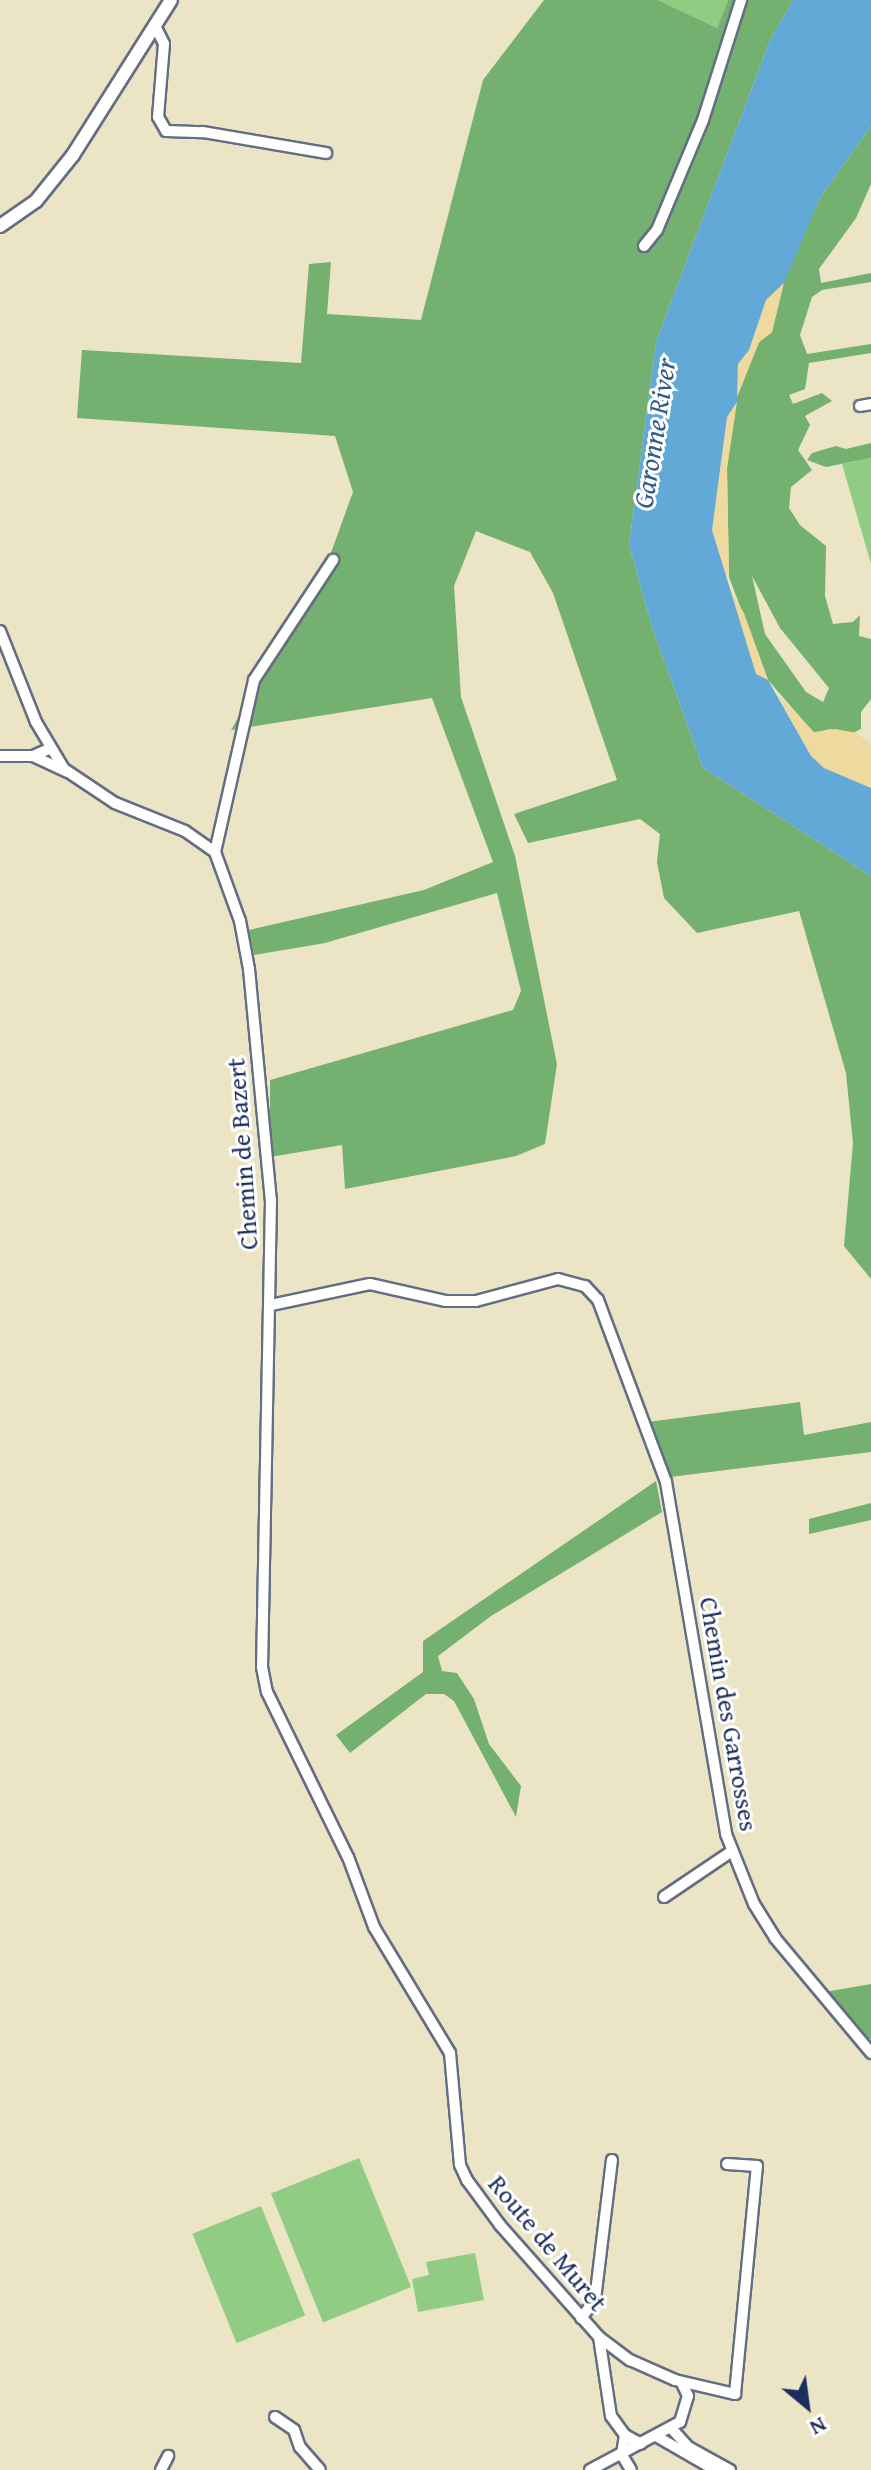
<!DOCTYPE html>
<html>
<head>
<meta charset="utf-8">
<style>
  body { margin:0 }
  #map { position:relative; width:871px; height:2470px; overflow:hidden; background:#ebe4c5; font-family:"Gentium Book Plus",serif }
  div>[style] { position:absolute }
  .green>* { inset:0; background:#90cd82; transform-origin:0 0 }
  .forest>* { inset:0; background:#74b070 }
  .sand>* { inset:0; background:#eeda9e }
  .water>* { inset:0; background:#62a9d8 }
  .roads { filter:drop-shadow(2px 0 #646e82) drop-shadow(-2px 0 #646e82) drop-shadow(0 2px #646e82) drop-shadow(0 -2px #646e82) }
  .minor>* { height:10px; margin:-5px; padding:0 5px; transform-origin:5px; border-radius:5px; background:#fff }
  .major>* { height:12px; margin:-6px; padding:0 6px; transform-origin:6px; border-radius:6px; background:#fff }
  span { translate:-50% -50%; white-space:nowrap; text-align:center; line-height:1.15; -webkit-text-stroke:6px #fff; paint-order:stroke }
  .street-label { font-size:26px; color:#1b2f5e }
  .water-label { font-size:28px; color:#345a89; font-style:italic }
  .north { position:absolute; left:767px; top:2366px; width:80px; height:80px; -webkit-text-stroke:6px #fff; paint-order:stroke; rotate:151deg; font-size:22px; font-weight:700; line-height:32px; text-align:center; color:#1b2f5e }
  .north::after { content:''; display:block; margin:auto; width:28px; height:36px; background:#1b2f5e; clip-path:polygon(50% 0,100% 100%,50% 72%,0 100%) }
</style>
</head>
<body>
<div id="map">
  <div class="green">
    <div style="clip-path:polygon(658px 0,728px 0,717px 28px)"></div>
    <div style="clip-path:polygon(871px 458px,871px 564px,842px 464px)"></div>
    <div style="left:359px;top:2158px;width:139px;height:95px;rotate:68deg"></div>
    <div style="left:261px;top:2206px;width:118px;height:74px;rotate:68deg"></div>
    <div style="clip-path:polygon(475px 2253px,484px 2300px,418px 2312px,412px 2279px,429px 2275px,426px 2262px)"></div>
  </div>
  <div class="forest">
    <div style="clip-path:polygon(544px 0,658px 0,717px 28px,728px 0,793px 0,770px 40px,656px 342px,629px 545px,653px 630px,703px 768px,871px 876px,871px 1279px,844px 1246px,853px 1143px,846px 1073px,799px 911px,697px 933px,664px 898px,657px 862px,660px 834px,640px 819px,528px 843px,514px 814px,617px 780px,553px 593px,530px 552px,476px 531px,454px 586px,461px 697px,515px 856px,557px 1064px,545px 1144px,516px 1156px,345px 1189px,342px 1145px,270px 1157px,270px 1080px,513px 1010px,521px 991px,497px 893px,325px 943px,254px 955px,249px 930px,424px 890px,493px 862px,432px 698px,231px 730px,328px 561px,353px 492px,335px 436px,77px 418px,82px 350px,301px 363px,309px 264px,331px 262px,327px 314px,421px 320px,483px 80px)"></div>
    <div style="clip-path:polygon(evenodd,871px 126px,871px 184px,856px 218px,819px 269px,821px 283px,871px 273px,871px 282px,822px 290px,812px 297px,800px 335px,807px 354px,871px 344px,871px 353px,809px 363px,805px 389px,789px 395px,793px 404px,822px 393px,832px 401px,805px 416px,810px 425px,798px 450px,812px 470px,791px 487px,789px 508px,800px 525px,826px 546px,825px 596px,833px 624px,853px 622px,860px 615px,859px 636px,871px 639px,871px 699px,861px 712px,861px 729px,849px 735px,830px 729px,814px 733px,768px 680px,729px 577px,727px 468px,737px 397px,759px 342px,772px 332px,787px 267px,820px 198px,871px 126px,752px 576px,780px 628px,829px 688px,823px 702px,806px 692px,765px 634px,752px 576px)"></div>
    <div style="clip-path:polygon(871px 443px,871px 458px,826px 467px,807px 460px,812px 453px,836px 446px,846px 449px)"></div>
    <div style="clip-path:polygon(800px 1402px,804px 1435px,871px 1422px,871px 1452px,670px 1477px,648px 1422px)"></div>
    <div style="clip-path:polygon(656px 1481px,662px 1512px,491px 1616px,438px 1656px,442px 1671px,457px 1673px,474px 1699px,489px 1744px,521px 1786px,516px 1817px,454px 1701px,444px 1694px,426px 1694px,350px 1753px,336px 1735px,423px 1672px,423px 1641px)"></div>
    <div style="clip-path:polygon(871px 1503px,871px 1520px,809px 1534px,809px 1519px)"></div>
    <div style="clip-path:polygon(871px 1984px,871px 2039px,864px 2041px,825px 1992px)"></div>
  </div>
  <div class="sand">
    <div style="clip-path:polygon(784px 283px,772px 332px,759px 342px,737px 397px,738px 364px,749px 350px,766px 300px)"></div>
    <div style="clip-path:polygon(737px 402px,727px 468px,729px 577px,722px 570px,712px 530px,727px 417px)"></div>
    <div style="clip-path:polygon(731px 592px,744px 613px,768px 680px,756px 674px,748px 660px)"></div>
    <div style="clip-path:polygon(777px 694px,814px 732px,835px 729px,857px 733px,871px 744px,871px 788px,824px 768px,811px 756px)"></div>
  </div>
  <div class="water">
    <div style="clip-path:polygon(793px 0,871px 0,871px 126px,820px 198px,784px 283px,766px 300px,749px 350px,738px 364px,737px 402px,727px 417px,712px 530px,756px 674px,768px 680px,811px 756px,824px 768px,871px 788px,871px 876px,703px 768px,653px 630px,629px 545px,656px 342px,770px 40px)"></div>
  </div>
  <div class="roads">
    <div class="minor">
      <div style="left:155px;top:26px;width:20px;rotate:63deg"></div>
      <div style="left:164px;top:44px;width:73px;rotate:94.7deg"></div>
      <div style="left:158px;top:117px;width:16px;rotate:60deg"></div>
      <div style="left:166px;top:131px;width:37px;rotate:2deg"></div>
      <div style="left:203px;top:132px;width:125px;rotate:9.7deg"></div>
      <div style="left:644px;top:246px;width:21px;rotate:-51deg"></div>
      <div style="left:657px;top:230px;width:119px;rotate:-67.3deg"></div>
      <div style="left:703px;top:120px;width:126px;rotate:-72.4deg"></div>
      <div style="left:860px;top:406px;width:11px;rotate:-10deg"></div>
      <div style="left:0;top:631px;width:98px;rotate:68.4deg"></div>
      <div style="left:36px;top:722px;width:55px;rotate:59.2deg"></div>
      <div style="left:64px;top:769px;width:61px;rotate:33.7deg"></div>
      <div style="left:115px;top:803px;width:75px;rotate:21.8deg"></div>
      <div style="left:185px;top:831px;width:37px;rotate:35deg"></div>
      <div style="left:215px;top:852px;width:73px;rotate:70.1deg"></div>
      <div style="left:240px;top:921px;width:49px;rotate:79.4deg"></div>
      <div style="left:249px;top:969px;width:232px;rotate:84.6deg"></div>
      <div style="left:271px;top:1200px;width:467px;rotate:91.1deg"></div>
      <div style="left:262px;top:1667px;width:25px;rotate:79deg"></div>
      <div style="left:267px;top:1692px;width:184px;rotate:63.9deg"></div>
      <div style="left:348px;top:1857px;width:75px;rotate:69.6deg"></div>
      <div style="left:374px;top:1927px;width:147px;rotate:58.9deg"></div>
      <div style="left:450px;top:2053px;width:112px;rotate:84.9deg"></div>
      <div style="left:460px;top:2165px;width:17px;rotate:65deg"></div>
      <div style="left:467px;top:2180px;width:56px;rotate:53.7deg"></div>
      <div style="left:500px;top:2225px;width:149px;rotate:48.5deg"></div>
      <div style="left:599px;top:2337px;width:39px;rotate:37deg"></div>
      <div style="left:630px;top:2360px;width:49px;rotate:24deg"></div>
      <div style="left:675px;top:2380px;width:62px;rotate:13.1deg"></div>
      <div style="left:735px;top:2394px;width:229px;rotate:-84.5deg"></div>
      <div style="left:757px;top:2166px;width:30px;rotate:-176deg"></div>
      <div style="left:0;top:756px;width:33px"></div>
      <div style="left:33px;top:756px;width:17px;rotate:-24deg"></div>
      <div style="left:33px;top:756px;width:38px;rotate:25deg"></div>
      <div style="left:215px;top:852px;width:176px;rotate:-77.2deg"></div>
      <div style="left:254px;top:680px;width:144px;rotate:-56.6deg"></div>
      <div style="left:271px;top:1305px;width:101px;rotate:-12deg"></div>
      <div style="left:370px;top:1284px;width:78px;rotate:12.6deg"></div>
      <div style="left:446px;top:1301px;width:30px"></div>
      <div style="left:476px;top:1301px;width:85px;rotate:-15deg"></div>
      <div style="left:558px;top:1279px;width:28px;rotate:15deg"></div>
      <div style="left:585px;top:1286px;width:19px;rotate:47deg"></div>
      <div style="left:598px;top:1300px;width:194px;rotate:69.5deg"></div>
      <div style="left:666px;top:1482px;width:357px;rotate:80.3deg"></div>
      <div style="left:726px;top:1834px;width:75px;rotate:68.2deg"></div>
      <div style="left:754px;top:1904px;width:40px;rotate:58deg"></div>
      <div style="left:775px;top:1938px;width:150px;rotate:50.1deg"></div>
      <div style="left:664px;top:1897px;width:82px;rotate:-34.1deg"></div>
      <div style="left:581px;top:2318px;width:23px;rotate:-52deg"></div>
      <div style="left:595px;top:2300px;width:141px;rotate:-83.1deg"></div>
      <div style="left:599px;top:2337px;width:80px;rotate:81.4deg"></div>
      <div style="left:611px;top:2416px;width:24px;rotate:54deg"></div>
      <div style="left:625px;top:2435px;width:18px;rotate:29deg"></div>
      <div style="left:275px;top:2417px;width:23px;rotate:34deg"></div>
      <div style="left:294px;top:2430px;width:18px;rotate:71deg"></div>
      <div style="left:300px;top:2447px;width:30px;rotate:49deg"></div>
      <div style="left:672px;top:2429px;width:24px;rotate:48deg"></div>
      <div style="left:688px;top:2447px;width:48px;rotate:28.7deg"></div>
      <div style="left:625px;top:2435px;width:20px;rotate:99deg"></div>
      <div style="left:622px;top:2455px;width:17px;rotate:59deg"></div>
      <div style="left:656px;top:2436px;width:68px;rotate:30deg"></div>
      <div style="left:161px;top:2470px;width:16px;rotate:-63deg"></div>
      <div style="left:590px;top:2470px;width:102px;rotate:-28.1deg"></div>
      <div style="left:680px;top:2422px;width:27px;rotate:-73deg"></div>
      <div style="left:688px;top:2396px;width:14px;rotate:-115deg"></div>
    </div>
    <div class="major">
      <div style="left:0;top:226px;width:44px;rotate:-34.8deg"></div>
      <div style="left:36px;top:201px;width:59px;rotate:-51.2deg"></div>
      <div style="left:73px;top:155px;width:183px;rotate:-57.7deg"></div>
    </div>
  </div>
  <div class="street-label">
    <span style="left:242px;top:1154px;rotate:-94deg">Chemin de Bazert</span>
    <span style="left:729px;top:1714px;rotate:80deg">Chemin des Garrosses</span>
    <span style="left:548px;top:2243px;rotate:50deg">Route de Muret</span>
  </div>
  <div class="water-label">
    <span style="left:654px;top:433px;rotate:-81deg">Garonne River</span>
  </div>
  <div class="north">N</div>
</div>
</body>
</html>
